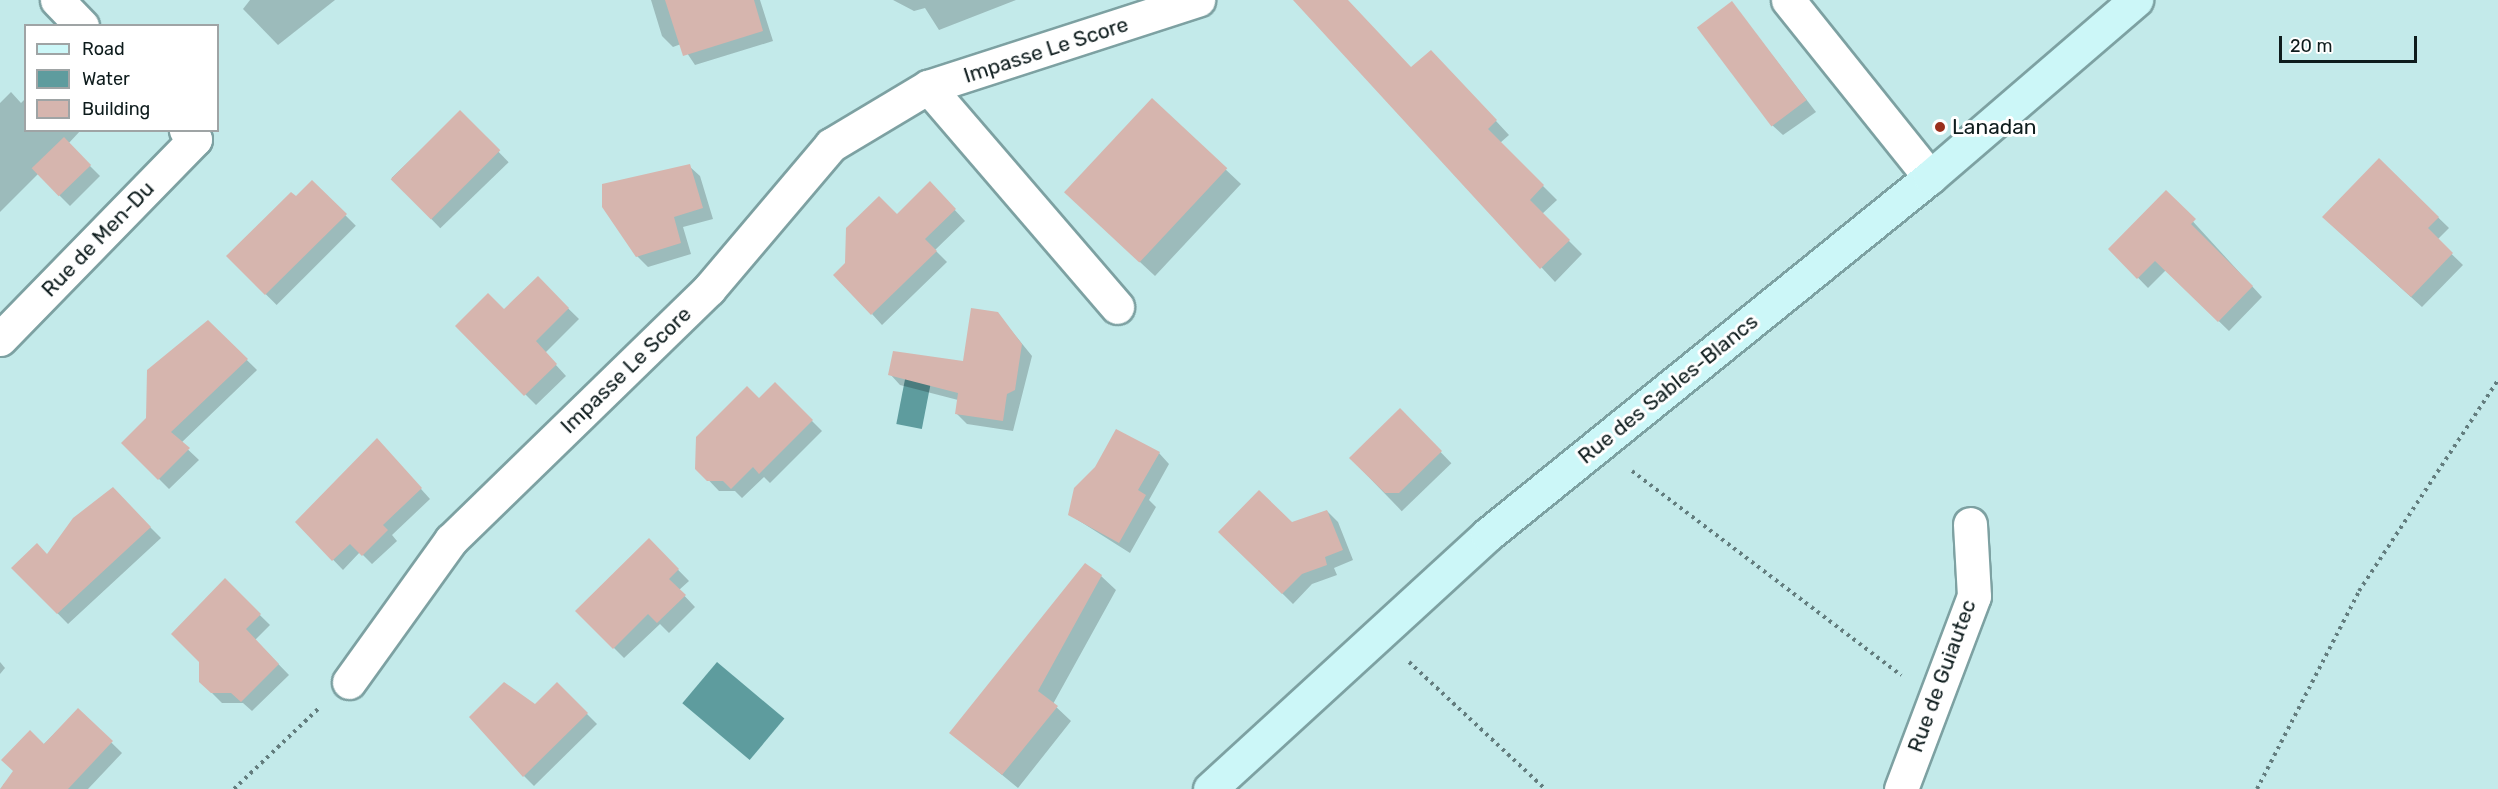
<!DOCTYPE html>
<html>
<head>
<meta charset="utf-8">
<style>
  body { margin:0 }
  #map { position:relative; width:2498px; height:789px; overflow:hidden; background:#c3eaea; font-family:Rubik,sans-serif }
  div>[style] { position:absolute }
  .water>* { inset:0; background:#5e9c9e; transform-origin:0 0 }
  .shadow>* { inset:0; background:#0003; transform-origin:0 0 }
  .building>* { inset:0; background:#d6b5ae; transform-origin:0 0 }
  .path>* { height:4px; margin-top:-2px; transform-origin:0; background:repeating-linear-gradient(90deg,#637d7e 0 3px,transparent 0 7.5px) }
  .roads { filter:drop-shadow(2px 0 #7da1a2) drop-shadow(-2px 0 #7da1a2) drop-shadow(0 2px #7da1a2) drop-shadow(0 -2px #7da1a2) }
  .street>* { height:33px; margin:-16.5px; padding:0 16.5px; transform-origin:16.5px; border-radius:16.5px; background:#fff }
  .secondary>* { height:33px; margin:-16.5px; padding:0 16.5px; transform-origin:16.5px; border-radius:16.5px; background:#ccf7f8 }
  .dots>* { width:16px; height:16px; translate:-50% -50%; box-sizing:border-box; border:3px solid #fff; border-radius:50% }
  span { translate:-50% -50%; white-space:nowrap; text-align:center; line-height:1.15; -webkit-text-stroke:6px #fff; paint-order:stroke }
  .street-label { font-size:21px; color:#0e1c1d }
  .poi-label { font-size:21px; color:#0e1c1d }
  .left { translate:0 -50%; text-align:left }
  .legend { position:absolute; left:24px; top:24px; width:195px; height:108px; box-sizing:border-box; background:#fff; border:2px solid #9fa4a5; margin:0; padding:8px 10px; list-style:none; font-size:18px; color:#0e1c1d }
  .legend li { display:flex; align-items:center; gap:12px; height:30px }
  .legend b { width:30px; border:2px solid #9fa4a5 }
  .scale { position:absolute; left:2279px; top:36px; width:138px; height:27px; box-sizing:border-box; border:3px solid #0e1c1d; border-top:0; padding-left:8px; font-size:18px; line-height:21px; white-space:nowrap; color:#0e1c1d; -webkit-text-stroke:4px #fff; paint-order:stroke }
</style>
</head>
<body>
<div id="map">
  <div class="water">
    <div style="left:907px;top:369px;width:26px;height:56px;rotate:11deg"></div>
    <div style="left:717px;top:662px;width:88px;height:54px;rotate:40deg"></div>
  </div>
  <div class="shadow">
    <div style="clip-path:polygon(250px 0,335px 0,278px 45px,243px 9px)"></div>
    <div style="clip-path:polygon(651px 0,760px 0,773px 41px,695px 65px,681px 44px,673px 47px,662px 36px)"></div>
    <div style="clip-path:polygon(893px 0,1016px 0,939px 30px,925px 8px,914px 11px)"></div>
    <div style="clip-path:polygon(1318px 0,1347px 0,1411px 69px,1444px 65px,1509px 135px,1500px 143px,1557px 200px,1542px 214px,1582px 254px,1555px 282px,1303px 9px)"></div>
    <div style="clip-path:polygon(1732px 3px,1816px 112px,1783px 135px,1772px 125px)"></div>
    <div style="clip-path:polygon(11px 92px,21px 103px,26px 98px,26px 130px,81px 130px,68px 144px,100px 176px,70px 206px,38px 174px,0 212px,0 103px)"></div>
    <div style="clip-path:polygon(1152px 100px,1241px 184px,1155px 276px,1081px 207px)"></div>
    <div style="left:460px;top:112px;width:70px;height:95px;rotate:46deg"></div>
    <div style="clip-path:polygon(2379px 160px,2449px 228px,2437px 240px,2463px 265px,2422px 307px,2334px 227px)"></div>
    <div style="clip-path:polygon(689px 166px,700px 176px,713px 219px,683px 227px,691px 254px,648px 267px,637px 256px,604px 185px)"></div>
    <div style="left:312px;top:182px;width:62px;height:112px;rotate:45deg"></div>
    <div style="clip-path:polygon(2166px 192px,2262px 297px,2229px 331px,2166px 270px,2148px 288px,2110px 249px)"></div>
    <div style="clip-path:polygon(940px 194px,965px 221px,935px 250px,947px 262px,882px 325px,872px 314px)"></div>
    <div style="clip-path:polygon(538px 279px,579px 319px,545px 353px,566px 376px,536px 405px,457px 326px,504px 312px)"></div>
    <div style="clip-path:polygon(998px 314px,1032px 356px,1013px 431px,967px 424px,956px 413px,958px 400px,900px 385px,890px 374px,964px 362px)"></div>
    <div style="clip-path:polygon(208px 322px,257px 370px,181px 443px,199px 460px,169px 489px,123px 443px,147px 419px)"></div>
    <div style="clip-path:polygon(775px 384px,822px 431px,770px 483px,764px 477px,742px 498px,735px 491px,719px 491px,697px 468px)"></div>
    <div style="left:1400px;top:410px;width:74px;height:69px;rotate:46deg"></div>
    <div style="clip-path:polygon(386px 450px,430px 499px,392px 535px,397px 541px,372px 564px,360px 552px,343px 570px,297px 522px)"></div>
    <div style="clip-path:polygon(1159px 453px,1169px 464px,1149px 500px,1156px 507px,1130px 553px,1070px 515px)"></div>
    <div style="clip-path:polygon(112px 489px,161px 538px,68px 624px,13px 568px,48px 556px)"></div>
    <div style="clip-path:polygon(1327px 511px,1338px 522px,1353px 560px,1334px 568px,1337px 575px,1312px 584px,1293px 604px,1220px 532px,1292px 524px)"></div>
    <div style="clip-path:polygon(649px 540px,689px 581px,679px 590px,695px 607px,669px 633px,660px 624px,624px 658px,577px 611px)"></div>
    <div style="clip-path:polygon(1101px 576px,1116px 590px,1053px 704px,1071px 721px,1018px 788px,951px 733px)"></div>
    <div style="clip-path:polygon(225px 581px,270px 625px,255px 640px,289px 675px,252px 711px,243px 703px,222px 703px,212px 693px)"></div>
    <div style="clip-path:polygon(0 662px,5px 668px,0 674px)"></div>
    <div style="clip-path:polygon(557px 684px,597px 724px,534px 786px,524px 776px,536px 706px)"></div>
    <div style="clip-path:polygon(78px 710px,122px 753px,88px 789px,7px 789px,3px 785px)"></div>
  </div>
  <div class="building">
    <div style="clip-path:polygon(665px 0,754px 0,763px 31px,683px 56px)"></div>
    <div style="clip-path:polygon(1293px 0,1348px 0,1411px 67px,1431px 50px,1497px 120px,1488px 129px,1544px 185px,1530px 200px,1570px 240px,1540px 269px)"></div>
    <div style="left:1732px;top:1px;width:124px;height:44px;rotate:53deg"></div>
    <div style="left:1152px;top:98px;width:103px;height:129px;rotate:43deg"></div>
    <div style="left:460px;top:110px;width:57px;height:98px;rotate:45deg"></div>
    <div style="left:64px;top:137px;width:39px;height:45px;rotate:46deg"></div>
    <div style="clip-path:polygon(2379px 158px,2439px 217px,2428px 228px,2453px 253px,2411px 297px,2322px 217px)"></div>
    <div style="clip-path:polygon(690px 164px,703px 208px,674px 217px,681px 243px,636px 257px,602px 207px,602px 184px)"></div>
    <div style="clip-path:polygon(312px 180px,347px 214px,265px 295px,226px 256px,291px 192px,296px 196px)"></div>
    <div style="clip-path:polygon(930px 181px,956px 209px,925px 239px,937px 251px,871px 315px,833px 275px,845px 263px,846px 228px,879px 196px,897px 214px)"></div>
    <div style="clip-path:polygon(2166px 190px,2196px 219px,2191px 224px,2253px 286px,2218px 322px,2155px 261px,2137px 279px,2108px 249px)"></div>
    <div style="clip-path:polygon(538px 276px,569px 308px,536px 341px,557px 364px,524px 396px,455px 326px,488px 293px,504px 309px)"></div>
    <div style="clip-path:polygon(971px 308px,998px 312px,1022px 344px,1015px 390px,1007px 394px,1003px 421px,955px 414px,958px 393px,888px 375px,893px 351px,963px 361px)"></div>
    <div style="clip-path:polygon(208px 320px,248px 359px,171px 432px,190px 448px,158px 480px,121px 443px,146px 418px,147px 370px)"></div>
    <div style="clip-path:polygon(775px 382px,813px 420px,759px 474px,753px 467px,731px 489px,723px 481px,707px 481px,695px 469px,696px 437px,747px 386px,759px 398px)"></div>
    <div style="clip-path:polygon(1400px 408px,1442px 451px,1399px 493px,1385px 493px,1349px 458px)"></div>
    <div style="clip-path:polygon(1116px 429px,1160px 452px,1138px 490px,1146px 495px,1119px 543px,1068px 515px,1074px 488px,1095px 467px)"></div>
    <div style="clip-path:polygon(377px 438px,422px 488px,383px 525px,388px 530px,362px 556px,350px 544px,332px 561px,295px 522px)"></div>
    <div style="clip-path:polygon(113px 487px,151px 527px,57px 614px,11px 568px,37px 543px,47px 554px,73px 518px)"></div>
    <div style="clip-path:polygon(1259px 490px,1292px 522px,1327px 510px,1343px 550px,1325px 557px,1327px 565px,1302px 574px,1282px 594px,1218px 532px)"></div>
    <div style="clip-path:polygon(649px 538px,679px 569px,669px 579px,686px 595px,657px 623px,648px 614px,613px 649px,575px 611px)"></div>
    <div style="clip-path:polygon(1085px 563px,1102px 575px,1038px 691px,1058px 706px,1002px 775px,949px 733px)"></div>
    <div style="clip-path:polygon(225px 578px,261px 614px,246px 629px,279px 664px,241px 702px,231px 693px,211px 693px,199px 682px,199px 662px,171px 634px)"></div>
    <div style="clip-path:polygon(504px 682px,535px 704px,557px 682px,588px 713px,523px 777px,469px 717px)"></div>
    <div style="clip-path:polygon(78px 708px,113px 741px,68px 789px,0 789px,13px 771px,1px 760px,30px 730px,44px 744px)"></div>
  </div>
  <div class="path">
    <div style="left:1632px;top:471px;width:338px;rotate:37.2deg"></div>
    <div style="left:1409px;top:662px;width:186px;rotate:43deg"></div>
    <div style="left:234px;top:789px;width:116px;rotate:-43.6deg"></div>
    <div style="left:2257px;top:789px;width:223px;rotate:-62.7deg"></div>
    <div style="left:2359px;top:591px;width:253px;rotate:-56.6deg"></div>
  </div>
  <div class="roads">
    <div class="street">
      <div style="left:57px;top:0;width:36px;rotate:46deg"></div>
      <div style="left:1788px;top:0;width:227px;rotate:51.3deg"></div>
      <div style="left:928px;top:87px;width:290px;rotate:49.3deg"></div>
      <div style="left:0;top:339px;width:279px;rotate:-45.7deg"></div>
      <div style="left:195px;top:139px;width:13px;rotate:-135deg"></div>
      <div style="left:349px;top:682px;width:175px;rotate:-54.3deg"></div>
      <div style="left:451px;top:540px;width:360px;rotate:-44.2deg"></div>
      <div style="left:709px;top:289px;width:189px;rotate:-49.7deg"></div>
      <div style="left:831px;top:145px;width:113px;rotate:-30.9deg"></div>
      <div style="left:928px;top:87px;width:284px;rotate:-17.9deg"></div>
      <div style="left:1901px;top:789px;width:206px;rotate:-69.3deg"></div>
      <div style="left:1974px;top:596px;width:72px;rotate:-93.2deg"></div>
    </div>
    <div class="secondary">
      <div style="left:1210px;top:789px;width:376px;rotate:-42.5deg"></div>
      <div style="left:1487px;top:535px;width:570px;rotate:-38.94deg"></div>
      <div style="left:1930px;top:177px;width:272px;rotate:-40.7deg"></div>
    </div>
  </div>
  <div class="dots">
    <div style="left:1940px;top:127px;background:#99301d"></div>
  </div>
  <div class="street-label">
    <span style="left:1046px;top:50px;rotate:-18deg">Impasse Le Score</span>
    <span style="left:98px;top:239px;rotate:-46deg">Rue de Men-Du</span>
    <span style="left:626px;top:370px;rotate:-44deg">Impasse Le Score</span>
    <span style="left:1668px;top:389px;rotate:-39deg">Rue des Sables-Blancs</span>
    <span style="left:1942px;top:676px;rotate:-70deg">Rue de Guiautec</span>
  </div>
  <div class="poi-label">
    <span class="left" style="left:1952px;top:127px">Lanadan</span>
  </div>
  <ul class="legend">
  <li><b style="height:8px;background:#ccf7f8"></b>Road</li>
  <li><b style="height:16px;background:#5e9c9e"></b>Water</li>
  <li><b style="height:16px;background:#d6b5ae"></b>Building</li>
  </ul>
  <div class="scale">20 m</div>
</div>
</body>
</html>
